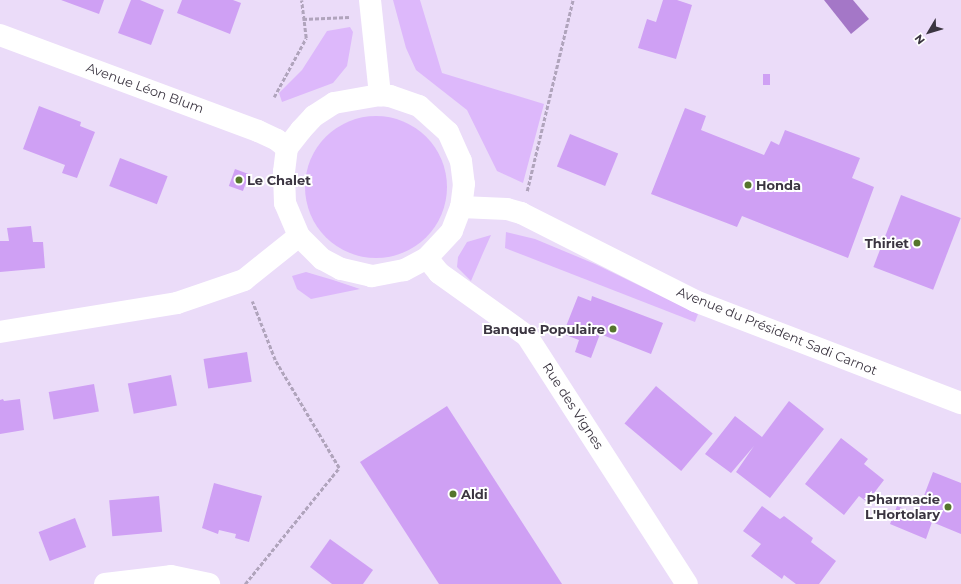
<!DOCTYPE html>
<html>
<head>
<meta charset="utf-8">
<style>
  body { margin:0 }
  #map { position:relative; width:961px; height:584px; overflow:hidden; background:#ebdcf9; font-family:Montserrat,sans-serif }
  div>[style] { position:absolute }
  .green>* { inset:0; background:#ddb8fb }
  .round { border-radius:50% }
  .water>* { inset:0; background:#a477c7 }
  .building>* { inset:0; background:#cfa0f4; transform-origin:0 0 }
  .path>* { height:2.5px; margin-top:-1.25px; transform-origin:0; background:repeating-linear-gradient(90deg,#b0a4bc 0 4px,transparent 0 6px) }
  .minor>* { height:22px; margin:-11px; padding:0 11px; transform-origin:11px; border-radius:11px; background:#fff }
  .major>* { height:22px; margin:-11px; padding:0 11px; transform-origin:11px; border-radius:11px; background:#fff }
  .dots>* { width:11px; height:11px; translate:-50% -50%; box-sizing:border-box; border:2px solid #fff; border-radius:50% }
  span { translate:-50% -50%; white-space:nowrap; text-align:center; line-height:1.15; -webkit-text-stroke:4px #fff; paint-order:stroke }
  .street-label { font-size:13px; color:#3b3541 }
  .poi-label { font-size:13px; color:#3b3541; font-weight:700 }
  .left { translate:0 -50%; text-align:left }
  .right { translate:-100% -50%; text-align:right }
  .north { position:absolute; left:909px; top:12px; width:40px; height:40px; -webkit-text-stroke:3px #fff; paint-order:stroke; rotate:232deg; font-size:11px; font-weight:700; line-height:16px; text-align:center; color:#3b3541 }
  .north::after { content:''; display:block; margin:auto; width:14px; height:18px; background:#3b3541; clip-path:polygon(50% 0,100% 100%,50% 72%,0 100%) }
</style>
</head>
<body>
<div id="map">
  <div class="green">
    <div style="clip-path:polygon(393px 0,420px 0,442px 73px,544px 104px,523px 183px,497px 171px,467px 110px,416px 70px,406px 48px)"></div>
    <div style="clip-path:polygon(350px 27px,353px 32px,347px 66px,333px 83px,282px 102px,279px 93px,302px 70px,327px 31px)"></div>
    <div class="round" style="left:305px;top:116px;width:142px;height:142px"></div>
    <div style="clip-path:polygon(506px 232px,535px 239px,595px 264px,698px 314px,695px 322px,505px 248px)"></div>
    <div style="clip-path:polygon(491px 235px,483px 253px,471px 281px,457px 267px,458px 257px,467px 242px)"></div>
    <div style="clip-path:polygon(306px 272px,333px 280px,360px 289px,311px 299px,297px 289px,292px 276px)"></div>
  </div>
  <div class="water">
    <div style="clip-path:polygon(824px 0,853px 0,869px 19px,851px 34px)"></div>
  </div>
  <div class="building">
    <div style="clip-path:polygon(61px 0,104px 0,99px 14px)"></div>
    <div style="clip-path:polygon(131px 0,140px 0,164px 10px,151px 45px,118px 33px)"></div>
    <div style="clip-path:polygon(182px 0,233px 0,241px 3px,230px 34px,177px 13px)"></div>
    <div style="clip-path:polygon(663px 0,677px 0,692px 5px,676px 59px,638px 48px,647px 19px,656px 22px)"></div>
    <div style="left:763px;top:74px;width:7px;height:11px"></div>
    <div style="clip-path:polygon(39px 106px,81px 122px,80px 126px,95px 132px,77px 178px,62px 173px,65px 165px,23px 149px)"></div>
    <div style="clip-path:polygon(685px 108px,706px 116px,701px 130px,764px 155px,771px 141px,779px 145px,785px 130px,860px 158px,852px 178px,874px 187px,848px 258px,742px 216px,737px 227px,651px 194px)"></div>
    <div style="left:570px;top:134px;width:52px;height:35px;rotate:22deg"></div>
    <div style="left:120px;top:158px;width:51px;height:30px;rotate:21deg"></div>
    <div style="left:235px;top:169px;width:15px;height:18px;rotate:20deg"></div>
    <div style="left:901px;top:195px;width:64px;height:77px;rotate:21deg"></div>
    <div style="clip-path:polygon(31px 226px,33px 242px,43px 242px,45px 268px,0 272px,0 241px,9px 241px,7px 228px)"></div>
    <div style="clip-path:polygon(578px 296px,591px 301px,592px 296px,663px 323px,651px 354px,600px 334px,591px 358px,575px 352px,579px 340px,563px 334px)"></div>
    <div style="left:247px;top:352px;width:30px;height:44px;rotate:81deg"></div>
    <div style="left:171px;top:375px;width:31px;height:44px;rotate:79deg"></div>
    <div style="left:94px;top:384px;width:28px;height:46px;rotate:80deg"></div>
    <div style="left:656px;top:386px;width:74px;height:49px;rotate:40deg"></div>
    <div style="clip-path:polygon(3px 399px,4px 401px,20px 399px,24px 430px,0 434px,0 400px)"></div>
    <div style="clip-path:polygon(789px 401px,824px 429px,770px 498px,736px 472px,754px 446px,731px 473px,705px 454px,735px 416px,762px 437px)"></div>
    <div style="clip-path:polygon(447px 406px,562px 584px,439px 584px,360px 462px)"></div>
    <div style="clip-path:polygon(841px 438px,868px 459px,864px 464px,884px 480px,867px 502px,859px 496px,844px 515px,805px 484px)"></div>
    <div style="clip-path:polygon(933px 472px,961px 483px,961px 534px,932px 522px,926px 539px,890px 524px,897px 506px,917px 514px)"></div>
    <div style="clip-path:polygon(214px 483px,262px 496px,249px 542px,235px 538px,236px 534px,219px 530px,218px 534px,202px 528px)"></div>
    <div style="left:159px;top:496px;width:36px;height:50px;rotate:85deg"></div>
    <div style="clip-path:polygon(762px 506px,780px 519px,784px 516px,813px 538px,811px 542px,836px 561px,819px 584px,796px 584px,784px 575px,782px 579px,751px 556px,761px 544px,743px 531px)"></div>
    <div style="left:75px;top:518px;width:31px;height:39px;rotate:69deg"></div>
    <div style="clip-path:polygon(330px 539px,373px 570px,363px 584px,332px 584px,310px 567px)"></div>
  </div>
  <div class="path">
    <div style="left:303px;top:19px;width:46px;rotate:-2.5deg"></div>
    <div style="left:274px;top:97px;width:67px;rotate:-61.5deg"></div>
    <div style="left:306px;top:38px;width:38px;rotate:-97deg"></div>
    <div style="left:527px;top:191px;width:196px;rotate:-76.5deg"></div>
    <div style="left:245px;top:584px;width:149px;rotate:-51deg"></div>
    <div style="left:339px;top:468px;width:126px;rotate:-120.7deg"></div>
    <div style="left:275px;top:360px;width:63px;rotate:-111.3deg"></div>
  </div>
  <div class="minor">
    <div style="left:370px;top:0;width:96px;rotate:84deg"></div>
    <div style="left:427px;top:258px;width:19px;rotate:51deg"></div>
    <div style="left:439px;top:273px;width:108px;rotate:35.6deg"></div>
    <div style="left:527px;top:336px;width:295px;rotate:57.2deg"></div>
    <div style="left:0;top:332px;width:179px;rotate:-9.3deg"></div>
    <div style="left:177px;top:303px;width:71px;rotate:-18.9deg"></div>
    <div style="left:244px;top:280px;width:70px;rotate:-38.7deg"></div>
    <div style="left:105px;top:584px;width:66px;rotate:-6.9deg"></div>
    <div style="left:171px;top:576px;width:39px;rotate:12deg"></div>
  </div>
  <div class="major">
    <div style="left:0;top:35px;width:275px;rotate:20.4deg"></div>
    <div style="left:258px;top:131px;width:21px;rotate:25deg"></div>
    <div style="left:277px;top:140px;width:13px;rotate:39deg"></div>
    <div style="left:380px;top:95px;width:10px;rotate:6deg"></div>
    <div style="left:390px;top:96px;width:31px;rotate:19deg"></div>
    <div style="left:419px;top:106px;width:39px;rotate:42deg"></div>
    <div style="left:448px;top:132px;width:32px;rotate:66deg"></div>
    <div style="left:461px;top:161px;width:23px;rotate:83deg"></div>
    <div style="left:464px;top:184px;width:23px;rotate:97deg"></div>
    <div style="left:461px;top:207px;width:26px;rotate:111deg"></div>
    <div style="left:452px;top:231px;width:37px;rotate:133deg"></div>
    <div style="left:427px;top:258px;width:26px;rotate:152deg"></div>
    <div style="left:404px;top:270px;width:33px;rotate:169deg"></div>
    <div style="left:372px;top:276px;width:32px;rotate:-167deg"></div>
    <div style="left:341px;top:269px;width:21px;rotate:-152deg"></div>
    <div style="left:322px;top:259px;width:33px;rotate:-135deg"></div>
    <div style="left:299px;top:236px;width:36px;rotate:-113deg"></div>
    <div style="left:285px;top:203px;width:31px;rotate:-92deg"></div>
    <div style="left:284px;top:172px;width:24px;rotate:-83deg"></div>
    <div style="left:287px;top:148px;width:23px;rotate:-52deg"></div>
    <div style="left:301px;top:130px;width:19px;rotate:-47deg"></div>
    <div style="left:314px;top:116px;width:24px;rotate:-33deg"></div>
    <div style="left:334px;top:103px;width:47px;rotate:-9.9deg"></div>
    <div style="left:461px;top:207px;width:46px;rotate:2.5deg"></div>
    <div style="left:507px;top:209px;width:15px;rotate:16deg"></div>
    <div style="left:521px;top:213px;width:195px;rotate:26.8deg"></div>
    <div style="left:695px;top:301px;width:285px;rotate:21deg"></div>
  </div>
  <div class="dots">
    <div style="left:239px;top:180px;background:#55752c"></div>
    <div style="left:748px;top:185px;background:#55752c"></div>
    <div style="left:917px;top:243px;background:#55752c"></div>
    <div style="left:613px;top:329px;background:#55752c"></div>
    <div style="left:453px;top:494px;background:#55752c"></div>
    <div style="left:948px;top:507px;background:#55752c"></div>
  </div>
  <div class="street-label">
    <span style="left:145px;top:88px;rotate:20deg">Avenue Léon Blum</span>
    <span style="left:777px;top:331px;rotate:22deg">Avenue du Président Sadi Carnot</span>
    <span style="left:573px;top:406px;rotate:57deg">Rue des Vignes</span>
  </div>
  <div class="poi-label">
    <span class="left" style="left:247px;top:180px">Le Chalet</span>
    <span class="left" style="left:756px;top:185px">Honda</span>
    <span class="right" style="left:909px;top:243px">Thiriet</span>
    <span class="right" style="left:605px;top:329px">Banque Populaire</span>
    <span class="left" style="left:461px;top:494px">Aldi</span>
    <span class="right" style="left:940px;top:507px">Pharmacie<br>L'Hortolary</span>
  </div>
  <div class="north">N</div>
</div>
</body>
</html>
